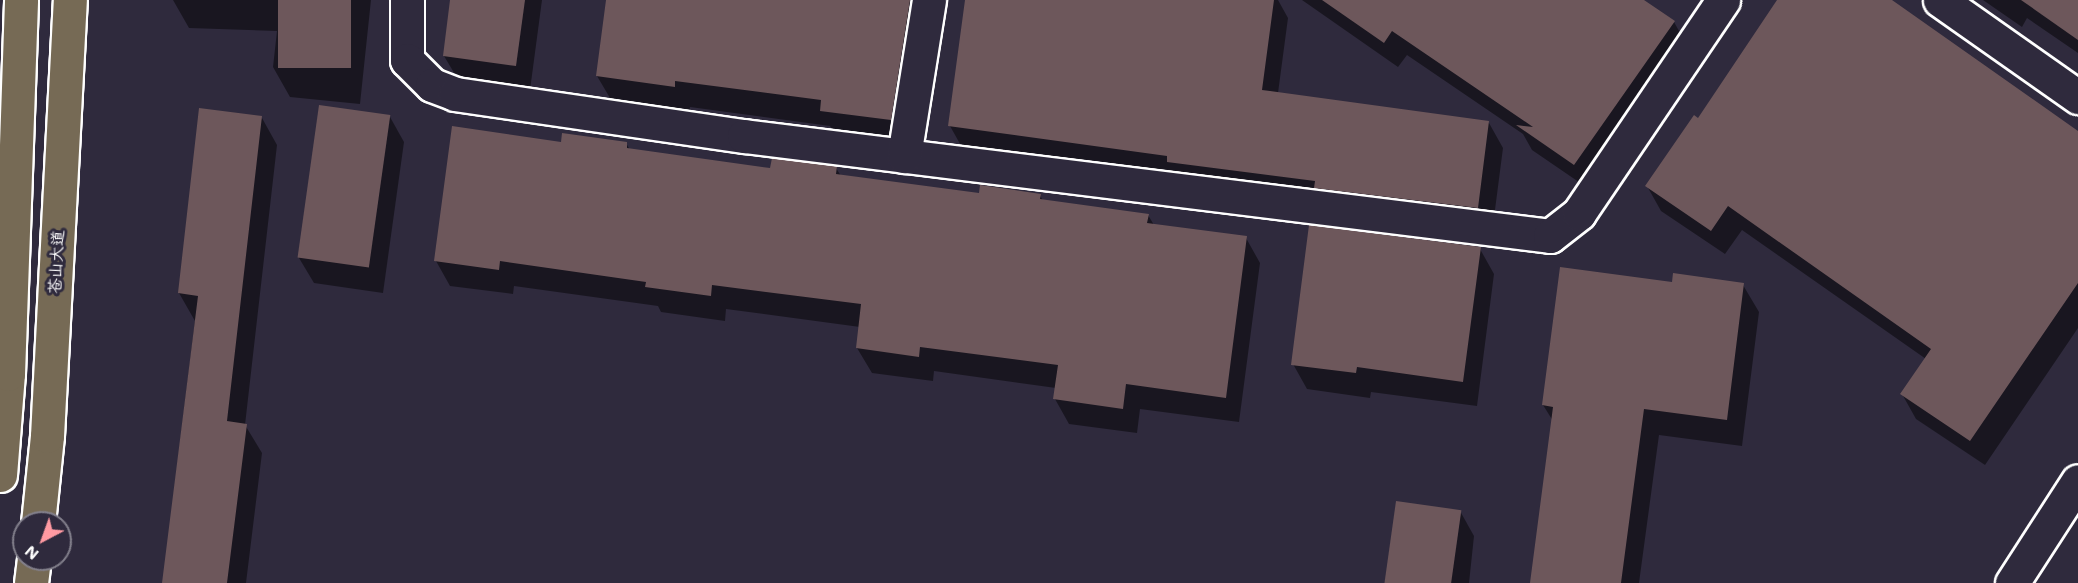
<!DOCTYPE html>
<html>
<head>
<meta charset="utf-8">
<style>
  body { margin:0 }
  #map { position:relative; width:2078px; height:583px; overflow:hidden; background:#2f2a3d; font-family:Mali,"LXGW WenKai TC",sans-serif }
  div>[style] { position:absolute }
  .shadow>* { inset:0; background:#0007 }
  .building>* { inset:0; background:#6d575b; transform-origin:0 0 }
  .roads { filter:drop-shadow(2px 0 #fff) drop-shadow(-2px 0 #fff) drop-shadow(0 2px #fff) drop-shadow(0 -2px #fff) }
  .minor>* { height:33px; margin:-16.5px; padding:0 16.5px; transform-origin:16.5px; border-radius:16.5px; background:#2f2a3d }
  .major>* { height:33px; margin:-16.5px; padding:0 16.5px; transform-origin:16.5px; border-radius:16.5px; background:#766a55 }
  span { translate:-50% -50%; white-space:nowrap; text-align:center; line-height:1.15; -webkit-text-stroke:6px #2f2a3d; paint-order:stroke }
  .street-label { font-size:16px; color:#fff }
  .north { position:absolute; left:12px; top:511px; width:60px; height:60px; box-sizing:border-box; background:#2f2a3d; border:2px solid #827f8b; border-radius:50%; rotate:221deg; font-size:16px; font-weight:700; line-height:24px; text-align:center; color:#fff }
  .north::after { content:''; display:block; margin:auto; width:21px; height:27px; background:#ff9aa2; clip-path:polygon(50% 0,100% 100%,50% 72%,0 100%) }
</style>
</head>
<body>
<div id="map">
  <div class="shadow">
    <div style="clip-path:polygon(173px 0,371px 0,360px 104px,290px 97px,273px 67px,277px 31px,189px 28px)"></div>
    <div style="clip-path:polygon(451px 0,542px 0,530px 90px,459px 81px,444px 56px)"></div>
    <div style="clip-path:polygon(607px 0,929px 0,905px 146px,837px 137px,830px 126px,690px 107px,689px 113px,613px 103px,597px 76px)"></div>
    <div style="clip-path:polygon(966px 0,1278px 0,1288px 18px,1278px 93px,1489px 123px,1503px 148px,1492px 233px,964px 151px,950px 126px)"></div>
    <div style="clip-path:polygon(1302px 0,1641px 0,1674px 22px,1688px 47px,1589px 189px,1532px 150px,1523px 134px,1407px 55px,1398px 67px)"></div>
    <div style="clip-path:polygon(1779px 0,1890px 0,2078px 133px,2078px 328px,1985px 465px,1916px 419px,1902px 394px,1926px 359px,1742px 230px,1725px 254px,1661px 211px,1647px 186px,1699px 120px)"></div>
    <div style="clip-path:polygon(1983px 0,2078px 0,2078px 53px,2027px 18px,2022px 27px)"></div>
    <div style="clip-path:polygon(390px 117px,404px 142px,383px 293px,314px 283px,299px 258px)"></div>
    <div style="clip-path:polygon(262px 118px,277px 145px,245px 425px,262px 453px,246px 583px,163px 583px,195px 321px,179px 293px)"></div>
    <div style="clip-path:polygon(562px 143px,626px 143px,630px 150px,772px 169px,836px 168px,841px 176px,980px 195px,1040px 195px,1043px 201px,1148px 215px,1154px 225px,1246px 238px,1260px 263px,1239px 422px,1140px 409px,1137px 433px,1069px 424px,1055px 399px,1056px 388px,934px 371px,933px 381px,872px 373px,857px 348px,860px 327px,726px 309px,725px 321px,661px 312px,658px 306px,514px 286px,513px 294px,450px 286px,436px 261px)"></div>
    <div style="clip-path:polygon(1480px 249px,1494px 274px,1477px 406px,1371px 392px,1370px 398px,1307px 389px,1293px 364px)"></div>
    <div style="clip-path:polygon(1673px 284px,1743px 285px,1759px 312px,1742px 446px,1659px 435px,1639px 583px,1531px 583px,1553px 421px,1543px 405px)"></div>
    <div style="clip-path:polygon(1460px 511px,1474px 536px,1469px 583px,1386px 583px)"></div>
  </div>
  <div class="building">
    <div style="left:278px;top:0;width:73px;height:68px"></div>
    <div style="clip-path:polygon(450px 0,525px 0,516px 66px,443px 56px)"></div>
    <div style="clip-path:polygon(606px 0,910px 0,891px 120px,820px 111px,821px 100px,675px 81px,675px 87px,596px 76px)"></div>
    <div style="clip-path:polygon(965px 0,1274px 0,1262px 90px,1489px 121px,1478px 208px,1314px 188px,1315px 181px,1167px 162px,1167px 156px,948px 126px)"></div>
    <div style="clip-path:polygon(1322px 0,1644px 0,1675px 21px,1574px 165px,1516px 125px,1533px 127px,1392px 31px,1384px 43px)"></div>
    <div style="clip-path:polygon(1777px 0,1892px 0,2078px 131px,2078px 283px,1970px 441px,1900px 394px,1931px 349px,1728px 206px,1711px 231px,1645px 186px,1694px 115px,1698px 118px)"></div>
    <div style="clip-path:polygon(2021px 0,2078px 0,2078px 40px)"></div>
    <div style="left:319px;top:105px;width:72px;height:154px;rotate:8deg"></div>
    <div style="clip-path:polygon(199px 108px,262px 116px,227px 421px,247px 424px,227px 583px,162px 583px,198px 296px,178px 293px)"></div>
    <div style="clip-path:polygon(452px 126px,561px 142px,562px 133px,627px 142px,627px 148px,770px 168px,772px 158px,837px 166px,836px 174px,979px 193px,980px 185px,1041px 194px,1040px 199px,1149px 214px,1147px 223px,1247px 236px,1226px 398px,1126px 384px,1123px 409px,1053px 399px,1058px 365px,920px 347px,919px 357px,856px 348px,861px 304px,712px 285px,711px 296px,645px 287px,646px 282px,500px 261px,499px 270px,434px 261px)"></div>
    <div style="clip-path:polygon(1309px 225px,1481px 247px,1463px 382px,1357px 367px,1356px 373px,1291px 365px)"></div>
    <div style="clip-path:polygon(1560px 267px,1672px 282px,1673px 273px,1744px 283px,1727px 420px,1644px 409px,1621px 583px,1530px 583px,1553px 407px,1542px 405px)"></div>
    <div style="left:1396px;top:501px;width:66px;height:83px;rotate:8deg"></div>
  </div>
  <div class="roads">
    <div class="minor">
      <div style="left:407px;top:0;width:60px;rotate:90deg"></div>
      <div style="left:407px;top:60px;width:35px;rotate:45deg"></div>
      <div style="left:432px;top:85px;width:25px;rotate:21deg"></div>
      <div style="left:455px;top:94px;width:292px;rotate:8.3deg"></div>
      <div style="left:744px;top:136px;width:812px;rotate:7.07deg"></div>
      <div style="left:1550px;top:236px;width:37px;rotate:-38deg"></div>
      <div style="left:1579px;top:213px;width:257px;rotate:-55.9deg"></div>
      <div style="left:1940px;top:0;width:169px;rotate:35.1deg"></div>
      <div style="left:904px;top:156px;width:158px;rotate:-80.9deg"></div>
      <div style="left:2012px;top:583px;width:121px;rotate:-57.1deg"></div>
    </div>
    <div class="major">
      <div style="left:0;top:475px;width:101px;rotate:-85.5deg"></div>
      <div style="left:8px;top:374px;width:374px;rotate:-88deg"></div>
      <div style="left:38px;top:523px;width:87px;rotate:-84.1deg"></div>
      <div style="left:47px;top:436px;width:437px;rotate:-87deg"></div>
      <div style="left:31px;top:583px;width:24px;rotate:-83deg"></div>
    </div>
  </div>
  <div class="street-label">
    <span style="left:56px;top:262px;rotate:-87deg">苍山大道</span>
  </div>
  <div class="north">N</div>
</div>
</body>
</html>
